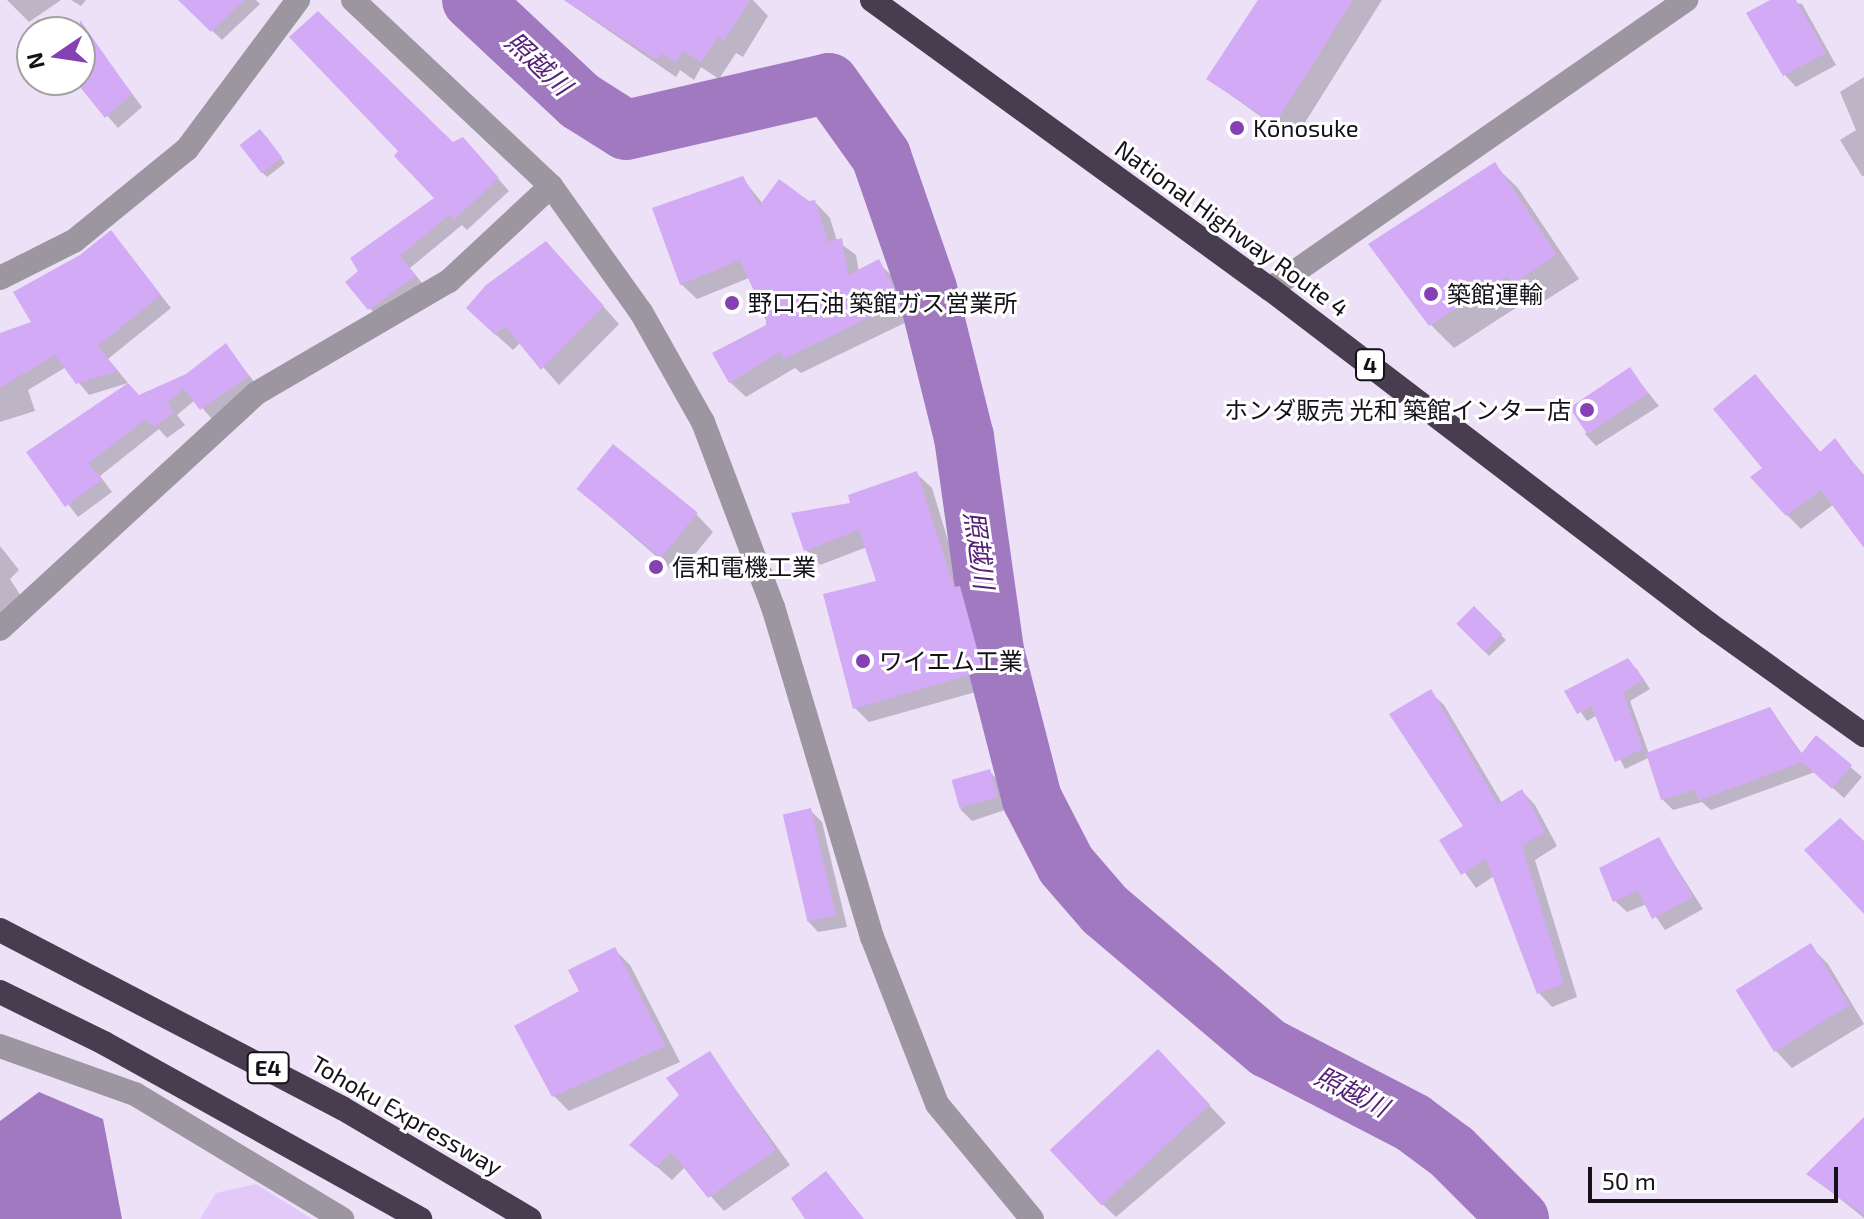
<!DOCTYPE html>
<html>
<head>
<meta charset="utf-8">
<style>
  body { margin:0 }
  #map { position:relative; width:1864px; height:1219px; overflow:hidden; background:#ede1f8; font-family:"Exo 2","Noto Sans JP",sans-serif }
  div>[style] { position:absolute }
  .green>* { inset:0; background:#e3c8fa }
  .water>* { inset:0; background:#a179c0 }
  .shadow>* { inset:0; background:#0003 }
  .river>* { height:60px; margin:-30px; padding:0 30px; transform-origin:30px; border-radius:30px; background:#a179c0 }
  .building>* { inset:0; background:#d3aaf5; transform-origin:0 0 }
  .minor>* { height:24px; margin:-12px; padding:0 12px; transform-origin:12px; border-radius:12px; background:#9b969f }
  .highway>* { height:24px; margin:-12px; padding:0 12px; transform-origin:12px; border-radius:12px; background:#473d4f }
  .dots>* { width:22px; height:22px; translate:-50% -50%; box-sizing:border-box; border:4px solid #fff; border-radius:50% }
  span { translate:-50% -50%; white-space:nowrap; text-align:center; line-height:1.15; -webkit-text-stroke:6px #fff; paint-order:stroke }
  .shield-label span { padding:2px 6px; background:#fff; border:2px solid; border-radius:6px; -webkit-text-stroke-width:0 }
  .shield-label { font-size:22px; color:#151119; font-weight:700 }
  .poi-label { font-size:24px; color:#151119 }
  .left { translate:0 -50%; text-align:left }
  .right { translate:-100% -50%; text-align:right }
  .street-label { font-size:24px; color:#151119 }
  .water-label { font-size:26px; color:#562278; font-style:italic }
  .north { position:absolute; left:16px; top:16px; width:80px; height:80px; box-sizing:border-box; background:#fff; border:2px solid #a1a0a3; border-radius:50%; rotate:257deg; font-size:22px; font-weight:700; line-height:32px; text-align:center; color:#151119 }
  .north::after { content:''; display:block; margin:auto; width:28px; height:36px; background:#8540b3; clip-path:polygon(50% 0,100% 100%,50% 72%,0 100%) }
  .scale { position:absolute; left:1588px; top:1167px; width:250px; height:36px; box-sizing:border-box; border:4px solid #151119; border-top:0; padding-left:10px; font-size:24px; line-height:28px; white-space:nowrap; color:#151119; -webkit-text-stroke:6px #fff; paint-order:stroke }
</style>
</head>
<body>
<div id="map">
  <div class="green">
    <div style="clip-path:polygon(256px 1184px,312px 1219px,200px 1219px,216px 1193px)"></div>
  </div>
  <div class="water">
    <div style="clip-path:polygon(39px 1092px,103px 1119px,122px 1219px,0 1219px,0 1121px)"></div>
  </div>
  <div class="shadow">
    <div style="clip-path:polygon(7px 0,61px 0,29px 22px)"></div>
    <div style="clip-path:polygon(71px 0,86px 0,81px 6px)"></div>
    <div style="clip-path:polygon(180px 0,256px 0,260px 4px,222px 40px)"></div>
    <div style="clip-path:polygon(564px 0,753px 0,768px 16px,743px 57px,736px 53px,719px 79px,701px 67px,694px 80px,680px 70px,676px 77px)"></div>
    <div style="clip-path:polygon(1260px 0,1382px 0,1294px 140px,1208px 79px)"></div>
    <div style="clip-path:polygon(1774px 0,1802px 4px,1836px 65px,1796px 87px,1785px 75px)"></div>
    <div style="clip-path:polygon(95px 44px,142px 107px,118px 128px,76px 80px,80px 53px)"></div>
    <div style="clip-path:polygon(1864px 77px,1864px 176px,1862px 176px,1840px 140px,1856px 130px,1840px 92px)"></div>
    <div style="clip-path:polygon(266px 136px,285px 163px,267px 177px,261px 171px)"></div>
    <div style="clip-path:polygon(452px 145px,474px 151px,509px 191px,467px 230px,462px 225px,410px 268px,426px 288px,381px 321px,347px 282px,437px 199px)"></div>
    <div style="clip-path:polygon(1494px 165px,1518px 188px,1579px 279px,1538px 305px,1531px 298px,1454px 348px,1431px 325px)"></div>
    <div style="clip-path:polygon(743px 179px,763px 204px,815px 202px,830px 218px,837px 241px,856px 255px,859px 272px,878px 262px,893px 277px,915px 318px,801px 373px,795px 368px,746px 397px,730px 382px,768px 326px,749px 278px,697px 299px,681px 284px)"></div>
    <div style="clip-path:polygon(111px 233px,171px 308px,108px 359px,128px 383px,89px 395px,66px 367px,28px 390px,35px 411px,0 422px,0 335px,34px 323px,82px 256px)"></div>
    <div style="clip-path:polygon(562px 260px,619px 324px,559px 385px,521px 342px,513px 350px,485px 325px)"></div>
    <div style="clip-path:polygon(226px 346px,259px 388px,213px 420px,195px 400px,177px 415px,185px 425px,167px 438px,159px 429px,100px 476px,112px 492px,78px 517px,29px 453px,187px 376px)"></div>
    <div style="clip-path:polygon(1630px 370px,1659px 406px,1596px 446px,1585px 434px)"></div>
    <div style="clip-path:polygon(1755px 376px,1821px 453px,1835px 441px,1864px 475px,1864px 544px,1834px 504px,1801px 529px,1787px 515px,1765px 468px)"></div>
    <div style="clip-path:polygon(917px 474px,932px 488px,964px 593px,974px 603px,997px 686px,869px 722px,855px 708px,878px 583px,867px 547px,820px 565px,806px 550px,853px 505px)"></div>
    <div style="clip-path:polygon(599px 507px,696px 514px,713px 532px,678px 575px)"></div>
    <div style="clip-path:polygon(0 546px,19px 570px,10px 579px,24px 601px,0 620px)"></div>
    <div style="clip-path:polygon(1474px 609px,1506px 640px,1489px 656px,1458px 622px)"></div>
    <div style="clip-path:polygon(1636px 668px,1650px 689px,1630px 701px,1649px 754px,1770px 709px,1803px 755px,1817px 738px,1862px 777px,1844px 798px,1815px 772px,1711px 810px,1702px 802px,1673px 810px,1662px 799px,1650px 757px,1625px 769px,1597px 715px,1587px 721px,1567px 692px)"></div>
    <div style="clip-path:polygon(1430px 692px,1444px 705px,1502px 803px,1522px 791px,1535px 805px,1557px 846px,1535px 860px,1577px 997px,1552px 1007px,1539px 993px,1494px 876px,1476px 888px,1442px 840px,1466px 827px)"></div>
    <div style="clip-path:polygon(989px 771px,1001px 783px,1008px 809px,972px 821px,960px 809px)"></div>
    <div style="clip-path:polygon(810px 810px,822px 822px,847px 927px,818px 932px,807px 920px)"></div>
    <div style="clip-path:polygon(1659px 840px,1703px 909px,1665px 930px,1647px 904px,1627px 912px,1615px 901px)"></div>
    <div style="clip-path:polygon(1810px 946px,1828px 964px,1864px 1024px,1792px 1068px,1775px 1050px)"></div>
    <div style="clip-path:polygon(615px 950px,630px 965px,680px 1062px,569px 1111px,554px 1096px,582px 992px)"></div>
    <div style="clip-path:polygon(710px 1054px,790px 1165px,724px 1211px,685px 1167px,672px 1180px,632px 1145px,682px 1095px)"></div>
    <div style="clip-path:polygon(1175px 1069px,1226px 1123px,1116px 1217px,1098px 1200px)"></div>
    <div style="clip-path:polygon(1864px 1123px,1864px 1218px,1809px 1174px)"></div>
  </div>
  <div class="river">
    <div style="left:472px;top:0;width:148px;rotate:43.1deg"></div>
    <div style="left:580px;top:101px;width:54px;rotate:32.2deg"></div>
    <div style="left:626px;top:130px;width:208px;rotate:-13deg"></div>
    <div style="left:829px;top:83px;width:90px;rotate:54.5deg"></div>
    <div style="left:881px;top:156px;width:141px;rotate:70.9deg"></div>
    <div style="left:927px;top:289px;width:153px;rotate:76deg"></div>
    <div style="left:964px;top:437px;width:216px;rotate:82deg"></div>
    <div style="left:994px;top:651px;width:153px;rotate:75.6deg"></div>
    <div style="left:1032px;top:799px;width:74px;rotate:62.7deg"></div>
    <div style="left:1066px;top:865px;width:60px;rotate:49.1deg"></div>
    <div style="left:1105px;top:910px;width:214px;rotate:40.3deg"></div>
    <div style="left:1268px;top:1048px;width:163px;rotate:27.3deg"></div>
    <div style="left:1413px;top:1123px;width:49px;rotate:36.6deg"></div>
    <div style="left:1452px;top:1152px;width:95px;rotate:45deg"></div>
  </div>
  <div class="building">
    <div style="clip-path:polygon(178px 0,244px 0,211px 32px)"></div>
    <div style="clip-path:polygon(564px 0,750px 0,724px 41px,718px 36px,701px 62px,683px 51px,676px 63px,662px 54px,657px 60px)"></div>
    <div style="clip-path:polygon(1258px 0,1353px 0,1275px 124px,1206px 79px)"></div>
    <div style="clip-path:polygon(1770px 0,1796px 0,1826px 53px,1783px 76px,1746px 13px)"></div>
    <div style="clip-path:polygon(318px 11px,453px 142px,463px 137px,499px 178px,454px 220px,449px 215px,400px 256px,416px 276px,368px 310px,345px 282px,358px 271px,350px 258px,434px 198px,394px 156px,398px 151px,289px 37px)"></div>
    <div style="clip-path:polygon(80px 20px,132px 94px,105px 118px,80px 87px)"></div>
    <div style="left:260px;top:129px;width:36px;height:26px;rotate:52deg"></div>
    <div style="clip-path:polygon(1495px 162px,1557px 255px,1514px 283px,1507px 276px,1429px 326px,1368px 244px)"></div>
    <div style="clip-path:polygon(743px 176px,759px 206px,779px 179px,809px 201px,815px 200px,828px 242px,842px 238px,848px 275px,879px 259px,901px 302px,784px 359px,780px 352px,729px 383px,712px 353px,766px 325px,766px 318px,740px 260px,680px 285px,652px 208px)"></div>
    <div style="clip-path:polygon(111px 230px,161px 295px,98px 346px,118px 371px,76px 384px,55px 355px,0 388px,0 333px,31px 322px,13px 292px,80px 255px)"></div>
    <div style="clip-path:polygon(546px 241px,604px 306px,541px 370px,505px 326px,495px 335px,466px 308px,486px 285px)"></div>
    <div style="clip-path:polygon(226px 343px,249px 376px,200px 410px,184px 389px,167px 402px,174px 412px,154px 427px,146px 419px,89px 463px,102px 480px,65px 507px,26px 452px,128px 383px,139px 395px,186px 374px)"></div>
    <div style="left:1630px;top:367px;width:32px;height:73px;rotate:56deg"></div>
    <div style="clip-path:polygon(1755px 374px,1820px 452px,1835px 438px,1864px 477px,1864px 548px,1821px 490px,1786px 516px,1750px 477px,1762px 468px,1713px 409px)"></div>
    <div style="left:613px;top:444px;width:109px;height:58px;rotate:39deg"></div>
    <div style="clip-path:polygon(917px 471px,954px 587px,960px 586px,983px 671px,853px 709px,823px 594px,876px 581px,859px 530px,804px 551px,791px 513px,850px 503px,848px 495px)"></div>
    <div style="left:1474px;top:606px;width:40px;height:25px;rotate:45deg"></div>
    <div style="clip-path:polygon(1628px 658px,1644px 680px,1623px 692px,1643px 749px,1615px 762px,1591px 706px,1577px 714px,1564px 691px)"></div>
    <div style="clip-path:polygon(1431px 689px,1498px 804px,1522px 789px,1545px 832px,1522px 846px,1564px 984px,1537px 994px,1486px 859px,1461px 875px,1439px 840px,1463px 826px,1389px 714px)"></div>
    <div style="clip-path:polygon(1770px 707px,1801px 754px,1816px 735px,1852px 765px,1832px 789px,1802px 762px,1698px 801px,1695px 790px,1661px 800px,1646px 753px)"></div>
    <div style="left:990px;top:769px;width:29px;height:40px;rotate:74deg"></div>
    <div style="left:811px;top:808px;width:110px;height:29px;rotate:77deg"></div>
    <div style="clip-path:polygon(1840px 818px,1864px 841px,1864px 914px,1804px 850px)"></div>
    <div style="clip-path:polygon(1659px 837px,1693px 897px,1652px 919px,1638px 891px,1613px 902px,1599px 868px)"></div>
    <div style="left:1811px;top:943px;width:73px;height:89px;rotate:58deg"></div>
    <div style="clip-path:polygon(615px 947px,666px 1046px,552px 1097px,514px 1026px,579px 991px,568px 970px)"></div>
    <div style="left:1158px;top:1049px;width:76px;height:148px;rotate:47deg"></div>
    <div style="clip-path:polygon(710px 1051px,776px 1150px,708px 1198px,671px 1152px,656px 1167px,629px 1145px,679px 1095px,666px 1078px)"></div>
    <div style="clip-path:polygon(1864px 1117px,1864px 1215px,1806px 1174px)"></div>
    <div style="clip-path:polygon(826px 1171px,864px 1219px,805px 1219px,791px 1198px)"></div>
  </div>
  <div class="minor">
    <div style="left:353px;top:0;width:272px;rotate:43.2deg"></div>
    <div style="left:551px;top:186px;width:155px;rotate:54.5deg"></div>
    <div style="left:641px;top:312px;width:126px;rotate:60.6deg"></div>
    <div style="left:703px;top:422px;width:198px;rotate:69.3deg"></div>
    <div style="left:773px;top:607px;width:345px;rotate:73.3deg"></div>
    <div style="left:872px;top:937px;width:179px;rotate:68.7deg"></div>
    <div style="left:937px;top:1104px;width:149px;rotate:50.4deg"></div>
    <div style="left:0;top:278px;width:83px;rotate:-26.6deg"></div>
    <div style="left:74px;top:241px;width:146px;rotate:-39.2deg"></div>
    <div style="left:187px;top:149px;width:186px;rotate:-53.3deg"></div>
    <div style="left:1270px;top:289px;width:507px;rotate:-34.79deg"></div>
    <div style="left:0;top:629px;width:349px;rotate:-42.6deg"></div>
    <div style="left:257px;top:393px;width:222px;rotate:-30.3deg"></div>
    <div style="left:449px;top:281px;width:139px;rotate:-43deg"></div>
    <div style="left:0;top:1046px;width:143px;rotate:19.6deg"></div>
    <div style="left:135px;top:1094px;width:242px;rotate:31.1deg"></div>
  </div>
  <div class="highway">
    <div style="left:872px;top:0;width:492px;rotate:36deg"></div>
    <div style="left:1270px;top:289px;width:552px;rotate:37.35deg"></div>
    <div style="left:1709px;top:624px;width:191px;rotate:35.6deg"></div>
    <div style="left:0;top:930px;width:386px;rotate:27.5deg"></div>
    <div style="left:342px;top:1108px;width:218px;rotate:30.6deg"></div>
    <div style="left:0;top:992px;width:116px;rotate:26.1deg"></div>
    <div style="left:104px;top:1043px;width:362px;rotate:29.1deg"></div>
  </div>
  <div class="dots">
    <div style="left:1237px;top:128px;background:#8540b3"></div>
    <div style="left:1431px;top:294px;background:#8540b3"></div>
    <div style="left:732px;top:303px;background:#8540b3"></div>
    <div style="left:1587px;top:410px;background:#8540b3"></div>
    <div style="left:656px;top:567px;background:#8540b3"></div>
    <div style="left:863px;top:661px;background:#8540b3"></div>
  </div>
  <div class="shield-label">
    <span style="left:1370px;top:365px">4</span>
    <span style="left:268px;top:1068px">E4</span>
  </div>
  <div class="poi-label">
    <span class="left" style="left:1253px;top:128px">Kōnosuke</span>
    <span class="left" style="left:1447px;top:294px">築館運輸</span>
    <span class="left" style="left:748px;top:303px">野口石油 築館ガス営業所</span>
    <span class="right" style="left:1571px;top:410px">ホンダ販売 光和 築館インター店</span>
    <span class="left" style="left:672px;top:567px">信和電機工業</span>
    <span class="left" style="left:879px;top:661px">ワイエム工業</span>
  </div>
  <div class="street-label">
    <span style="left:1232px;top:228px;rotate:36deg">National Highway Route 4</span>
    <span style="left:407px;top:1115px;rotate:30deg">Tohoku Expressway</span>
  </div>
  <div class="water-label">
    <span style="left:539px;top:63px;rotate:43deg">照越川</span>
    <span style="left:980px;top:550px;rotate:82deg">照越川</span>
    <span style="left:1352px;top:1091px;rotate:27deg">照越川</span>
  </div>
  <div class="north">N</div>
  <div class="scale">50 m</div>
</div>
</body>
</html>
